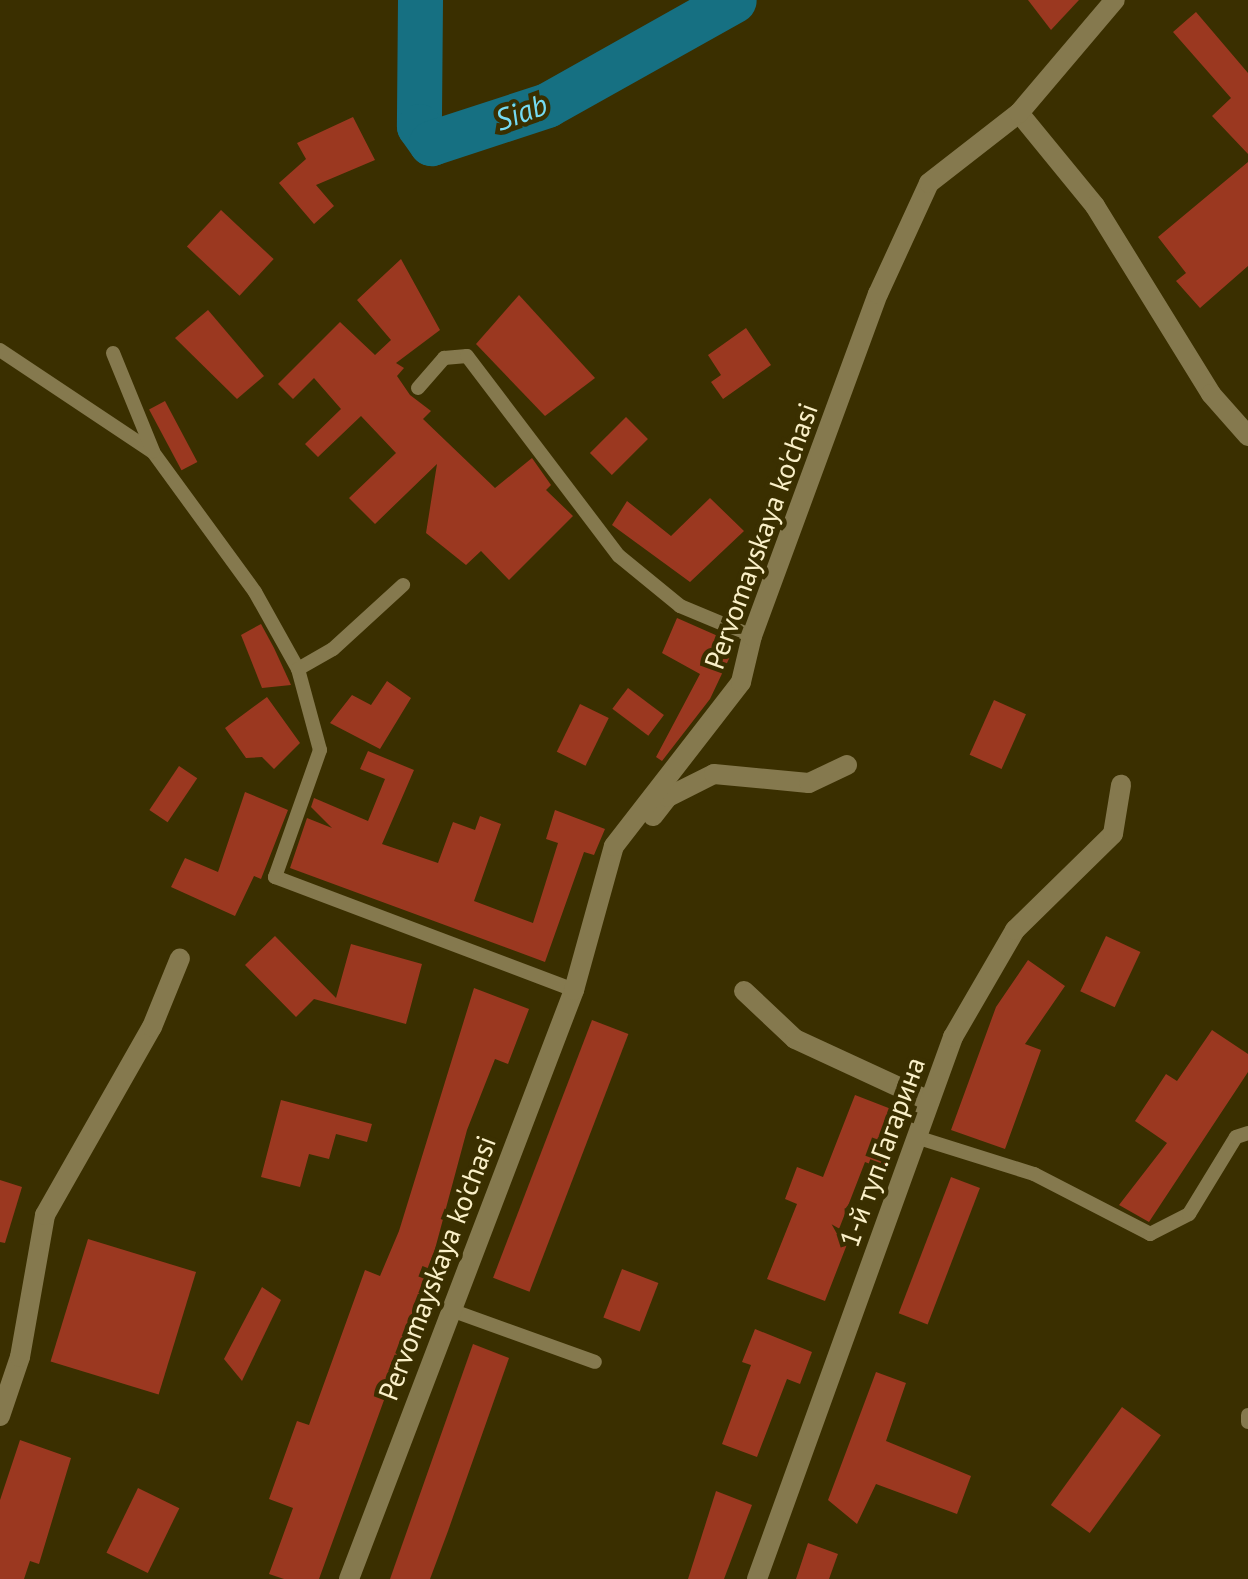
<!DOCTYPE html>
<html>
<head>
<meta charset="utf-8">
<style>
  body { margin:0 }
  #map { position:relative; width:1248px; height:1579px; overflow:hidden; background:#3a2f00; font-family:"PT Sans",sans-serif }
  div>[style] { position:absolute }
  .river>* { height:45px; margin:-22.5px; padding:0 22.5px; transform-origin:22.5px; border-radius:22.5px; background:#167082 }
  .building>* { inset:0; background:#9b3820; transform-origin:0 0 }
  .lane>* { height:14px; margin:-7px; padding:0 7px; transform-origin:7px; border-radius:7px; background:#85794e }
  .street>* { height:20px; margin:-10px; padding:0 10px; transform-origin:10px; border-radius:10px; background:#85794e }
  span { translate:-50% -50%; white-space:nowrap; text-align:center; line-height:1.15; -webkit-text-stroke:9px #3a2f00; paint-order:stroke }
  .street-label { font-size:28px; color:#faf0c8 }
  .water-label { font-size:30px; color:#75dbf3; font-style:italic }
</style>
</head>
<body>
<div id="map">
  <div class="river">
    <div style="left:420px;top:0;width:126px;rotate:90.5deg"></div>
    <div style="left:419px;top:126px;width:21px;rotate:55deg"></div>
    <div style="left:431px;top:143px;width:122px;rotate:-18.1deg"></div>
    <div style="left:547px;top:105px;width:214px;rotate:-29.3deg"></div>
  </div>
  <div class="building">
    <div style="clip-path:polygon(1028px 0,1079px 0,1051px 30px)"></div>
    <div style="clip-path:polygon(1196px 12px,1248px 73px,1248px 154px,1212px 116px,1231px 98px,1173px 32px)"></div>
    <div style="clip-path:polygon(353px 117px,375px 160px,316px 185px,334px 206px,314px 224px,279px 183px,306px 159px,297px 143px)"></div>
    <div style="clip-path:polygon(1248px 162px,1248px 266px,1200px 308px,1176px 281px,1186px 273px,1158px 237px)"></div>
    <div style="left:221px;top:210px;width:72px;height:50px;rotate:43deg"></div>
    <div style="clip-path:polygon(401px 259px,440px 330px,396px 363px,404px 368px,397px 376px,410px 395px,431px 411px,423px 419px,495px 488px,532px 458px,551px 485px,546px 490px,573px 516px,509px 580px,481px 551px,466px 565px,426px 533px,437px 464px,375px 524px,349px 498px,396px 453px,361px 416px,318px 457px,305px 444px,341px 409px,314px 378px,293px 399px,278px 384px,340px 322px,375px 355px,391px 340px,357px 300px)"></div>
    <div style="clip-path:polygon(519px 295px,595px 378px,545px 416px,476px 344px)"></div>
    <div style="clip-path:polygon(208px 310px,264px 376px,237px 399px,175px 338px)"></div>
    <div style="clip-path:polygon(746px 328px,771px 365px,723px 399px,711px 382px,721px 375px,708px 355px)"></div>
    <div style="left:165px;top:401px;width:69px;height:18px;rotate:62deg"></div>
    <div style="left:626px;top:417px;width:31px;height:51px;rotate:45deg"></div>
    <div style="clip-path:polygon(710px 498px,744px 531px,690px 582px,612px 525px,627px 501px,671px 536px)"></div>
    <div style="clip-path:polygon(677px 618px,736px 644px,710px 699px,662px 761px,656px 757px,700px 674px,662px 653px)"></div>
    <div style="clip-path:polygon(261px 624px,274px 648px,291px 685px,262px 688px,241px 635px)"></div>
    <div style="clip-path:polygon(387px 681px,411px 698px,380px 749px,330px 723px,352px 695px,371px 705px)"></div>
    <div style="left:628px;top:688px;width:45px;height:26px;rotate:37deg"></div>
    <div style="clip-path:polygon(267px 697px,300px 743px,274px 769px,262px 757px,246px 758px,225px 728px)"></div>
    <div style="left:994px;top:700px;width:35px;height:60px;rotate:24deg"></div>
    <div style="left:580px;top:704px;width:32px;height:53px;rotate:26deg"></div>
    <div style="clip-path:polygon(368px 751px,414px 770px,382px 844px,438px 863px,453px 822px,475px 830px,480px 816px,501px 824px,474px 901px,533px 923px,558px 843px,546px 839px,555px 810px,605px 829px,594px 855px,584px 852px,545px 962px,290px 868px,307px 818px,332px 828px,311px 807px,314px 798px,368px 821px,385px 779px,360px 769px)"></div>
    <div style="left:179px;top:766px;width:22px;height:53px;rotate:34deg"></div>
    <div style="clip-path:polygon(245px 792px,288px 810px,261px 879px,254px 876px,235px 916px,171px 887px,185px 858px,218px 872px)"></div>
    <div style="clip-path:polygon(275px 936px,336px 998px,351px 944px,422px 964px,406px 1024px,314px 999px,296px 1017px,245px 965px)"></div>
    <div style="left:1106px;top:936px;width:38px;height:61px;rotate:25deg"></div>
    <div style="clip-path:polygon(1028px 960px,1065px 986px,1025px 1044px,1041px 1050px,1005px 1149px,951px 1130px,996px 1007px)"></div>
    <div style="clip-path:polygon(474px 988px,529px 1009px,508px 1064px,495px 1059px,467px 1130px,424px 1290px,319px 1579px,284px 1579px,269px 1574px,293px 1508px,269px 1499px,297px 1421px,309px 1425px,365px 1270px,380px 1276px,399px 1231px)"></div>
    <div style="left:592px;top:1020px;width:39px;height:276px;rotate:21deg"></div>
    <div style="clip-path:polygon(1212px 1030px,1248px 1054px,1248px 1072px,1149px 1222px,1119px 1205px,1167px 1143px,1135px 1121px,1166px 1074px,1177px 1081px)"></div>
    <div style="clip-path:polygon(855px 1095px,904px 1114px,883px 1169px,865px 1162px,839px 1229px,851px 1234px,825px 1301px,767px 1279px,797px 1204px,785px 1199px,797px 1167px,823px 1177px)"></div>
    <div style="clip-path:polygon(281px 1100px,372px 1124px,367px 1142px,336px 1134px,329px 1159px,309px 1154px,300px 1187px,261px 1177px)"></div>
    <div style="left:951px;top:1177px;width:31px;height:146px;rotate:21deg"></div>
    <div style="clip-path:polygon(0 1180px,22px 1187px,5px 1243px,0 1242px)"></div>
    <div style="left:88px;top:1239px;width:113px;height:128px;rotate:17deg"></div>
    <div style="left:622px;top:1269px;width:39px;height:52px;rotate:21deg"></div>
    <div style="clip-path:polygon(262px 1287px,281px 1300px,242px 1381px,224px 1359px)"></div>
    <div style="clip-path:polygon(755px 1329px,812px 1352px,800px 1384px,787px 1379px,757px 1457px,722px 1444px,751px 1365px,742px 1362px)"></div>
    <div style="clip-path:polygon(473px 1344px,509px 1358px,448px 1531px,430px 1579px,390px 1579px)"></div>
    <div style="clip-path:polygon(876px 1372px,906px 1383px,886px 1441px,971px 1476px,957px 1514px,876px 1484px,857px 1524px,828px 1500px)"></div>
    <div style="left:1122px;top:1407px;width:48px;height:121px;rotate:36deg"></div>
    <div style="clip-path:polygon(20px 1440px,71px 1458px,39px 1564px,30px 1561px,24px 1579px,0 1579px,0 1500px)"></div>
    <div style="left:138px;top:1488px;width:46px;height:72px;rotate:26deg"></div>
    <div style="clip-path:polygon(716px 1491px,752px 1505px,724px 1579px,688px 1579px)"></div>
    <div style="clip-path:polygon(808px 1543px,838px 1554px,829px 1579px,796px 1579px)"></div>
  </div>
  <div class="lane">
    <div style="left:0;top:350px;width:184px;rotate:33.7deg"></div>
    <div style="left:153px;top:452px;width:173px;rotate:53.9deg"></div>
    <div style="left:255px;top:592px;width:88px;rotate:60.8deg"></div>
    <div style="left:298px;top:669px;width:84px;rotate:74.8deg"></div>
    <div style="left:320px;top:750px;width:135px;rotate:109.5deg"></div>
    <div style="left:275px;top:877px;width:320px;rotate:20.7deg"></div>
    <div style="left:113px;top:353px;width:106px;rotate:67.8deg"></div>
    <div style="left:418px;top:388px;width:40px;rotate:-49deg"></div>
    <div style="left:444px;top:358px;width:23px;rotate:-5deg"></div>
    <div style="left:467px;top:356px;width:251px;rotate:52.8deg"></div>
    <div style="left:619px;top:556px;width:79px;rotate:39.3deg"></div>
    <div style="left:680px;top:606px;width:78px;rotate:22.6deg"></div>
    <div style="left:298px;top:669px;width:40px;rotate:-29.7deg"></div>
    <div style="left:333px;top:649px;width:95px;rotate:-42.4deg"></div>
    <div style="left:916px;top:1137px;width:124px;rotate:17.4deg"></div>
    <div style="left:1034px;top:1174px;width:131px;rotate:27.3deg"></div>
    <div style="left:1150px;top:1234px;width:44px;rotate:-27.1deg"></div>
    <div style="left:1189px;top:1214px;width:90px;rotate:-58.6deg"></div>
    <div style="left:1236px;top:1137px;width:13px;rotate:-18deg"></div>
    <div style="left:448px;top:1309px;width:156px;rotate:19.8deg"></div>
    <div style="left:1248px;top:1415px;width:7px;rotate:90deg"></div>
  </div>
  <div class="street">
    <div style="left:1019px;top:113px;width:120px;rotate:50.7deg"></div>
    <div style="left:1095px;top:206px;width:221px;rotate:58.3deg"></div>
    <div style="left:1211px;top:394px;width:56px;rotate:48.6deg"></div>
    <div style="left:653px;top:816px;width:24px;rotate:-52deg"></div>
    <div style="left:668px;top:797px;width:51px;rotate:-26.6deg"></div>
    <div style="left:714px;top:774px;width:95px;rotate:5.4deg"></div>
    <div style="left:809px;top:783px;width:42px;rotate:-25.3deg"></div>
    <div style="left:744px;top:991px;width:70px;rotate:43.3deg"></div>
    <div style="left:795px;top:1039px;width:148px;rotate:24.8deg"></div>
    <div style="left:0;top:1416px;width:62px;rotate:-71.3deg"></div>
    <div style="left:20px;top:1357px;width:144px;rotate:-80deg"></div>
    <div style="left:45px;top:1215px;width:216px;rotate:-60.4deg"></div>
    <div style="left:152px;top:1027px;width:74px;rotate:-67.9deg"></div>
    <div style="left:349px;top:1579px;width:631px;rotate:-69.09deg"></div>
    <div style="left:574px;top:990px;width:149px;rotate:-74.5deg"></div>
    <div style="left:614px;top:846px;width:207px;rotate:-52.2deg"></div>
    <div style="left:741px;top:682px;width:47px;rotate:-76.6deg"></div>
    <div style="left:752px;top:636px;width:364px;rotate:-69.8deg"></div>
    <div style="left:878px;top:294px;width:122px;rotate:-65.3deg"></div>
    <div style="left:929px;top:183px;width:114px;rotate:-37.9deg"></div>
    <div style="left:1019px;top:113px;width:148px;rotate:-49.7deg"></div>
    <div style="left:757px;top:1579px;width:576px;rotate:-70.12deg"></div>
    <div style="left:953px;top:1037px;width:124px;rotate:-59.9deg"></div>
    <div style="left:1015px;top:930px;width:137px;rotate:-44.4deg"></div>
    <div style="left:1113px;top:834px;width:50px;rotate:-80.7deg"></div>
  </div>
  <div class="street-label">
    <span style="left:761px;top:536px;rotate:-70deg">Pervomayskaya ko'chasi</span>
    <span style="left:882px;top:1152px;rotate:-70deg">1-й туп.Гагарина</span>
    <span style="left:437px;top:1268px;rotate:-69deg">Pervomayskaya ko'chasi</span>
  </div>
  <div class="water-label">
    <span style="left:521px;top:112px;rotate:-20deg">Siab</span>
  </div>
</div>
</body>
</html>
